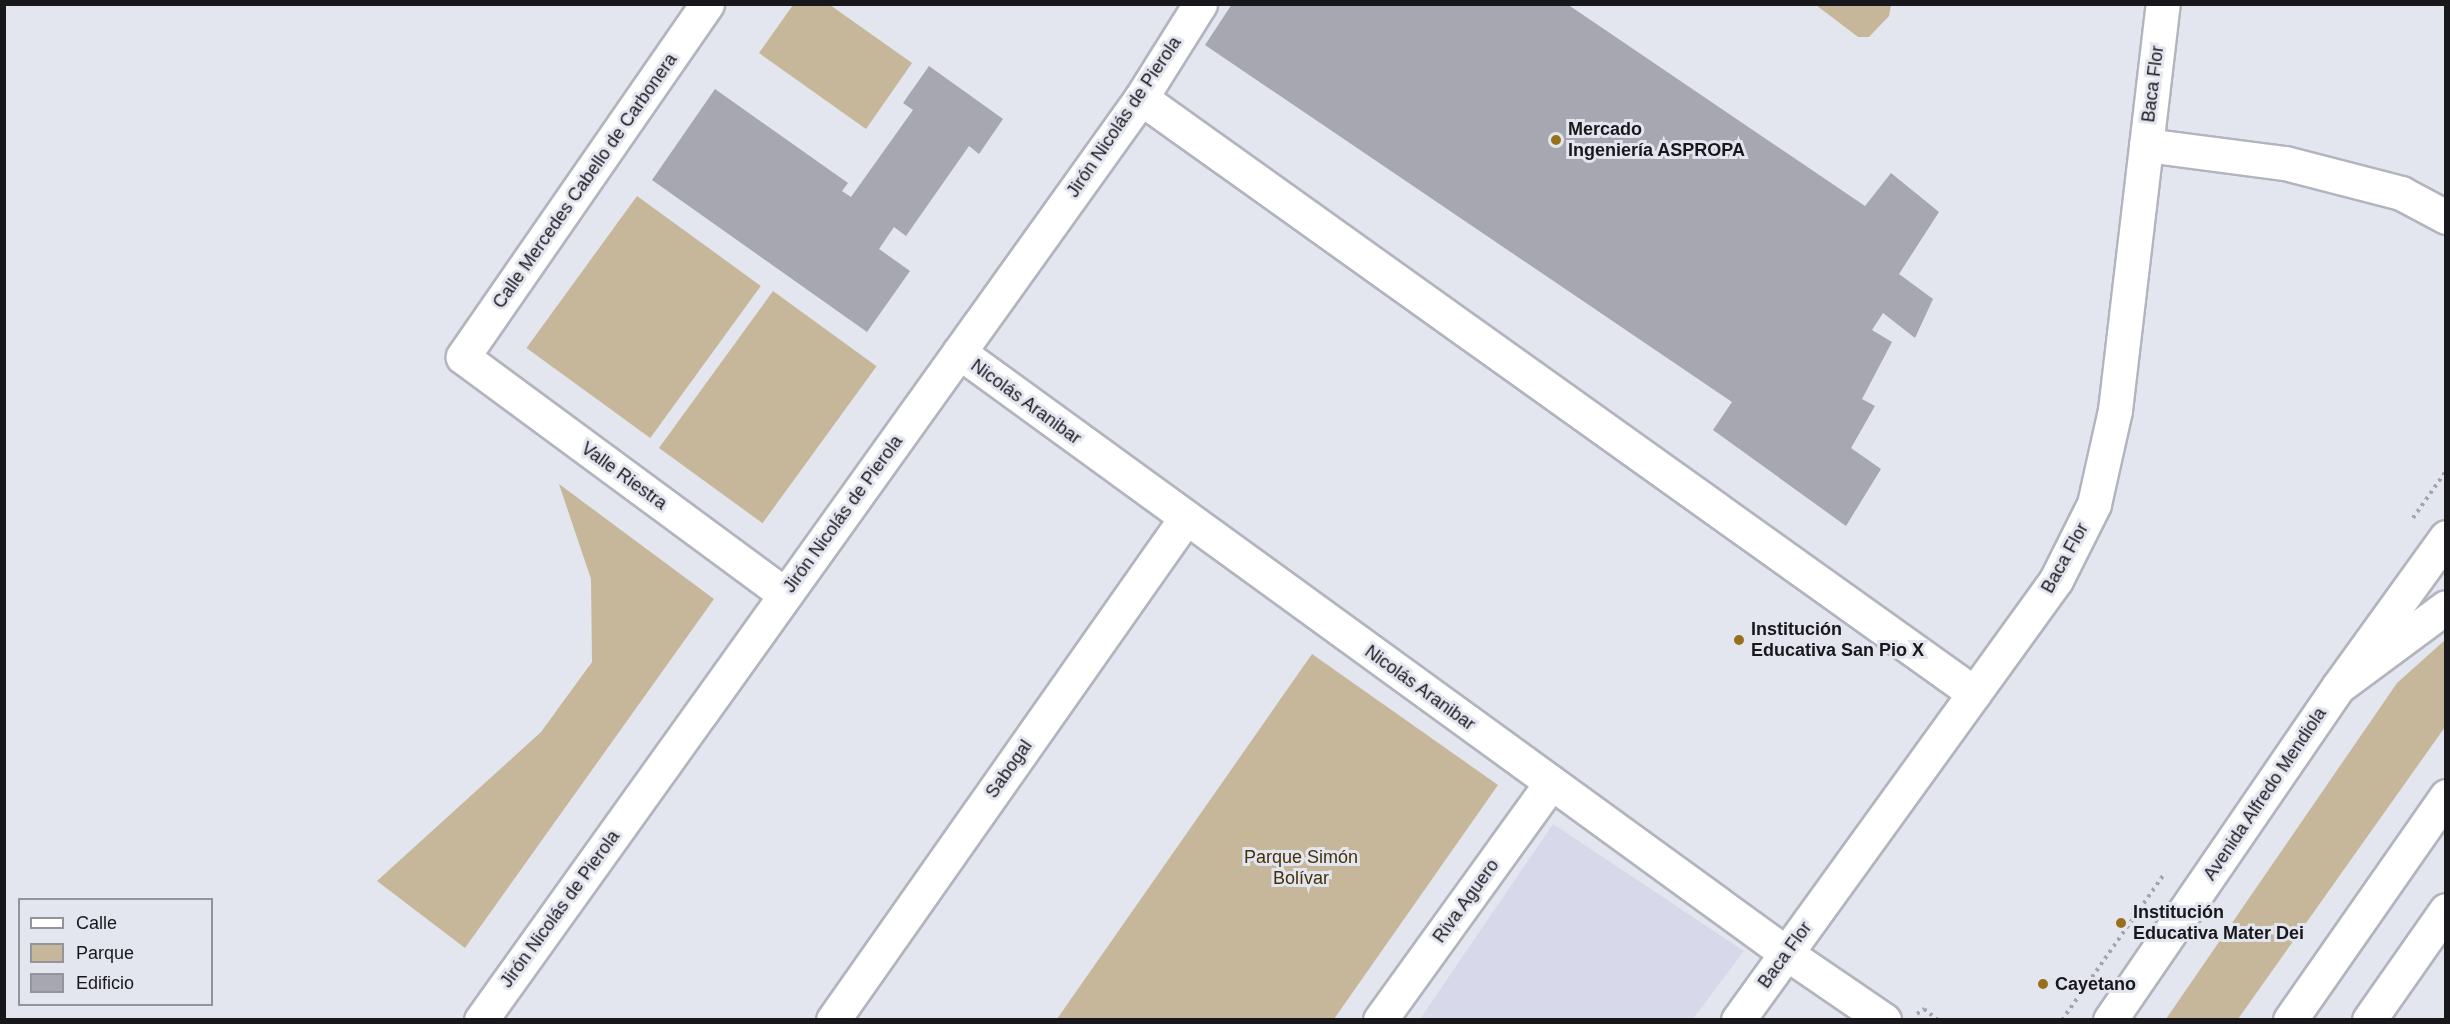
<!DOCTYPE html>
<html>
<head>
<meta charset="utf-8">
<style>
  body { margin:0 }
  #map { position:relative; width:2450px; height:1024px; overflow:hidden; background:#e3e5ef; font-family:Helvetica,sans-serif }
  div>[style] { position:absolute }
  .built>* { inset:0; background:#d7d9eb }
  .green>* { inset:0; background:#c7b79a; transform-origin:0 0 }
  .building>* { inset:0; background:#a6a7b1 }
  .path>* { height:4px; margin-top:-2px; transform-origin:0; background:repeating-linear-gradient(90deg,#a3a4ad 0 3px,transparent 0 7.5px) }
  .roads { filter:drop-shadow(2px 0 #b2b4be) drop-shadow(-2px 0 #b2b4be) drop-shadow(0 2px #b2b4be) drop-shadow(0 -2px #b2b4be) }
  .minor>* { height:33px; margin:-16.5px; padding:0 16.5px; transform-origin:16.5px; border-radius:16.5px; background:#fff }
  .secondary>* { height:33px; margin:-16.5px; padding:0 16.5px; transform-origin:16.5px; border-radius:16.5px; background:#fff }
  .motorway>* { height:33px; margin:-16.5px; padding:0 16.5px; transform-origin:16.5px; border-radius:16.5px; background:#fff }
  .dots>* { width:16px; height:16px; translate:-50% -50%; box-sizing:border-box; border:3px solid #e3e5ef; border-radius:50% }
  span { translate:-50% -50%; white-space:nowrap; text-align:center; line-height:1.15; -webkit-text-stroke:6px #e3e5ef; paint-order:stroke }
  .street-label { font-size:18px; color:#18181c }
  .poi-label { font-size:18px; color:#18181c; font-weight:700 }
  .left { translate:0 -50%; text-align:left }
  .park-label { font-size:18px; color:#433007 }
  .frame { position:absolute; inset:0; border:6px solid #18181c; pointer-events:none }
  .legend { position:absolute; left:18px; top:898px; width:195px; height:108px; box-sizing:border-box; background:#e3e5ef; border:2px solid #92939b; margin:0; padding:8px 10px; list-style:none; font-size:18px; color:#18181c }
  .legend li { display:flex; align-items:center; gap:12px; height:30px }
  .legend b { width:30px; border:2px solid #92939b }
</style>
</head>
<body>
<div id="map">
  <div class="built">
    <div style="clip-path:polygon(1553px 824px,1744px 951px,1693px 1019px,1420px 1019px)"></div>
  </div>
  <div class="green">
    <div style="clip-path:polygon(793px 5px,830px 5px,912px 63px,866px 129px,759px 53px)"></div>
    <div style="clip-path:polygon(1816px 5px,1891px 5px,1889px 16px,1869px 37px,1858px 37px)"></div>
    <div style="left:637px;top:196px;width:153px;height:188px;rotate:36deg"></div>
    <div style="left:773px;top:291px;width:128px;height:194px;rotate:36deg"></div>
    <div style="clip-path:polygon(559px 484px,714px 599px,465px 948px,377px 881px,541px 732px,592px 662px,591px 579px)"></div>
    <div style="clip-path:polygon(2445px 640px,2445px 727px,2238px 1019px,2166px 1019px,2397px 683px)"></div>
    <div style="clip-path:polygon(1312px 654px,1498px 785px,1334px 1019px,1057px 1019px)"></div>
  </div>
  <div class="building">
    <div style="clip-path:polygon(1232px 4px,1567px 4px,1865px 206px,1891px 173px,1939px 212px,1899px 274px,1933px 299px,1915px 338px,1883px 313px,1872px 330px,1892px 342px,1862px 399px,1875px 406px,1851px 448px,1881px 469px,1846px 526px,1713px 430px,1732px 402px,1205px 45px)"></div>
    <div style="clip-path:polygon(929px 66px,1003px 119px,979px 154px,969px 146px,906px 236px,894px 227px,879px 249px,910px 271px,867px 332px,652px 180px,715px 89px,848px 183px,842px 191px,851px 197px,913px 110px,903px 103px)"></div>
  </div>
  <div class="path">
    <div style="left:2413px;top:518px;width:57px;rotate:-54.9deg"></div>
    <div style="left:1917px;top:1014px;width:9px;rotate:-36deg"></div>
    <div style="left:1924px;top:1009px;width:18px;rotate:38deg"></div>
    <div style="left:2062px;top:1020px;width:179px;rotate:-55deg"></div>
  </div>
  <div class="roads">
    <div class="minor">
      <div style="left:707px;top:4px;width:429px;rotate:124.7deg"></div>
      <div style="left:463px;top:357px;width:400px;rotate:36.4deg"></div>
      <div style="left:1141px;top:98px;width:1024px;rotate:35.54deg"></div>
      <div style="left:2146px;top:145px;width:140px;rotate:7.4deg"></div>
      <div style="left:2285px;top:163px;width:120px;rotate:14.5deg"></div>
      <div style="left:2401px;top:193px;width:51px;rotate:28.1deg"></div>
      <div style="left:959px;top:352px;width:1022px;rotate:36.01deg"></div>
      <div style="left:1786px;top:953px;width:119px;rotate:34.4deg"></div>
      <div style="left:481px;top:1020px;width:1134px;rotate:-54.4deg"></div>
      <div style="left:1141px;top:98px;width:111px;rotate:-57.9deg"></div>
      <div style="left:833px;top:1020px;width:612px;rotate:-54.91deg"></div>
      <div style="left:1380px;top:1020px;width:292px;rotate:-54.2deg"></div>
      <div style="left:1738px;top:1020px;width:543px;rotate:-54.14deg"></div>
      <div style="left:2056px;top:580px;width:85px;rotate:-63.4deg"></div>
      <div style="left:2094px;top:504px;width:96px;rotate:-77.4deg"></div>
      <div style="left:2115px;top:410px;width:409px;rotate:-83.3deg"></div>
    </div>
    <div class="secondary">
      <div style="left:2110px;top:1020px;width:404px;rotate:-55.6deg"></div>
      <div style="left:2338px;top:687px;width:185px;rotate:-54.2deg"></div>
    </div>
    <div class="motorway">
      <div style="left:2338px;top:687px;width:134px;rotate:-36.5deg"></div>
      <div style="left:2290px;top:1020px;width:273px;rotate:-55.1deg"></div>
      <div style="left:2369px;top:1020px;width:134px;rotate:-55deg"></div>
    </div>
  </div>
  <div class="dots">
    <div style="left:1556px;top:140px;background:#98701b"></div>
    <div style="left:1739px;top:640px;background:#98701b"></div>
    <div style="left:2121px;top:923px;background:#98701b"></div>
    <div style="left:2043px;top:984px;background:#98701b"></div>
  </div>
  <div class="street-label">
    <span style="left:2153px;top:84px;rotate:-83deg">Baca Flor</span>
    <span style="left:1124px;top:117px;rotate:-56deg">Jirón Nicolás de Pierola</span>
    <span style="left:585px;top:181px;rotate:-55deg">Calle Mercedes Cabello de Carbonera</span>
    <span style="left:1026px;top:402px;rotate:36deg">Nicolás Aranibar</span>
    <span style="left:624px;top:476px;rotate:36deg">Valle Riestra</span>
    <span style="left:843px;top:514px;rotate:-54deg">Jirón Nicolás de Pierola</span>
    <span style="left:2065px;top:558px;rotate:-61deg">Baca Flor</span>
    <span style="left:1420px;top:688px;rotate:36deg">Nicolás Aranibar</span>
    <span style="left:1009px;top:769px;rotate:-55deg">Sabogal</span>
    <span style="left:2265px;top:794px;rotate:-56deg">Avenida Alfredo Mendiola</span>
    <span style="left:1466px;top:901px;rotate:-54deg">Riva Aguero</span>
    <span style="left:560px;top:909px;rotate:-54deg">Jirón Nicolás de Pierola</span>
    <span style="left:1785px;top:955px;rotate:-54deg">Baca Flor</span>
  </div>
  <div class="poi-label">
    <span class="left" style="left:1568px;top:140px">Mercado<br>Ingeniería ASPROPA</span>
    <span class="left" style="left:1751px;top:640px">Institución<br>Educativa San Pio X</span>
    <span class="left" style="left:2133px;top:923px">Institución<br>Educativa Mater Dei</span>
    <span class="left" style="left:2055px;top:984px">Cayetano</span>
  </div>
  <div class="park-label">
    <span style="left:1301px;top:868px">Parque Simón<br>Bolívar</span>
  </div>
  <div class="frame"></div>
  <ul class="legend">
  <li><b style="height:8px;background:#fff"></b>Calle</li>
  <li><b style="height:16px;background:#c7b79a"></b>Parque</li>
  <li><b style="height:16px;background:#a6a7b1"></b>Edificio</li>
  </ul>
</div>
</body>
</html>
